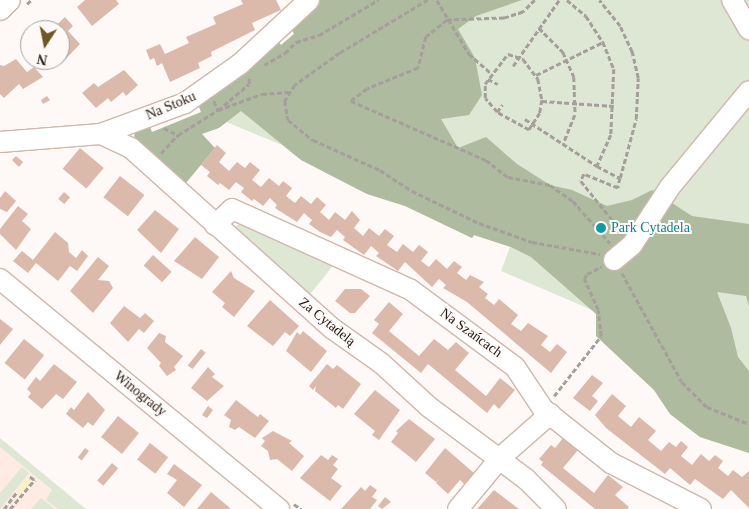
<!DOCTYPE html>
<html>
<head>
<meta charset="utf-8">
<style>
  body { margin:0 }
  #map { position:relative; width:749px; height:509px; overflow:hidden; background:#fef9f6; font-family:"Times New Roman",serif }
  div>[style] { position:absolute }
  .education>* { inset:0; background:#ffebe3 }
  .green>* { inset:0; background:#dee6d4 }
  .forest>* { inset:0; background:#aebb9e }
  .sand>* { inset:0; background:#faf0cb }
  .building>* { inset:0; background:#dbbaab; transform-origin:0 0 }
  .path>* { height:2.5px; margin-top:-1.25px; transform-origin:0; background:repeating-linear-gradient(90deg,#a59e9a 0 5px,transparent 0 7.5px) }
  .roads { filter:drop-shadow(1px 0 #d0b7ab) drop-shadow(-1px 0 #d0b7ab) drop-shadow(0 1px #d0b7ab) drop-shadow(0 -1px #d0b7ab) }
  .minor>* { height:20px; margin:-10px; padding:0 10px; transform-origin:10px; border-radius:10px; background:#fff }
  .dots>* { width:14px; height:14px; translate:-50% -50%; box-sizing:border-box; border:2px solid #fef9f6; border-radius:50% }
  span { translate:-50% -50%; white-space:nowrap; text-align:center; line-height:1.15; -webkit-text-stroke:4px #fef9f6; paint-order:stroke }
  .street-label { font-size:14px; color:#231a15 }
  .culture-label { font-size:14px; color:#0d838f }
  .left { translate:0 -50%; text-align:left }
  .north { position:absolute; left:20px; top:20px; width:50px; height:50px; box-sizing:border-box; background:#fef9f6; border:1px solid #a6a09c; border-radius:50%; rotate:191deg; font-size:14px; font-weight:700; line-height:20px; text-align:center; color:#231a15 }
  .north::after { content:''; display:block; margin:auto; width:18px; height:22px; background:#705628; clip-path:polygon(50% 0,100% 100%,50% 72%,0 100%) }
</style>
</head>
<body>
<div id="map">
  <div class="education">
    <div style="clip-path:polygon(0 447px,52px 490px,47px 500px,58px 509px,0 509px)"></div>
  </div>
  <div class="green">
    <div style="clip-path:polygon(315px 0,749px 0,749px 453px,700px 437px,670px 414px,654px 390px,596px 336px,596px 314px,592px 310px,501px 271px,510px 247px,474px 235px,472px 238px,405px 206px,367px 194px,301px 160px,282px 145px,224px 121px,275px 38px,281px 45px,294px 34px)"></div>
    <div style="clip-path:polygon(243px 220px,336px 262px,307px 298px,232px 230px)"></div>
    <div style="clip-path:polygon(0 438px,23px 457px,86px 509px,58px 509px,46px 500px,52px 490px,0 447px)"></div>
    <div style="clip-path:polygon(22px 467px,29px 473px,0 509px,0 493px)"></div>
    <div style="clip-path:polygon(41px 498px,55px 509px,31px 509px)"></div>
  </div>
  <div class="forest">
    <div style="clip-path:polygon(315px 0,522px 0,476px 16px,458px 29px,475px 58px,482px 95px,469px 115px,441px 119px,458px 148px,486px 137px,517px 164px,550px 185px,572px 190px,607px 206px,632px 200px,652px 190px,692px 216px,749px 224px,749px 306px,746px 296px,717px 292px,731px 328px,738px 357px,749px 371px,749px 453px,700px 437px,670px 414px,654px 390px,596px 336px,596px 314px,531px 257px,511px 247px,474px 235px,472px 238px,405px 206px,367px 194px,301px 160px,241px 111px,219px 128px,202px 134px,215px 148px,181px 189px,134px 139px,135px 131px,148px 122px,152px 132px,201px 112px,197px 102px,275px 38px,281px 45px,294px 34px,289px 25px)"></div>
  </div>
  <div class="sand">
    <div style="clip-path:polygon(26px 477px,32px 481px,21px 495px,16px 491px)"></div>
  </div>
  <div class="building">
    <div style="clip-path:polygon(116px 0,119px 4px,92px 26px,77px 7px,85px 0)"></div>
    <div style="clip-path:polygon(241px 0,276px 0,281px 10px,252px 23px,255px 30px,211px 52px,212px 56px,198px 63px,200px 68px,170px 82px,162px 63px,157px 66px,154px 58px,150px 60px,146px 50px,160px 44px,165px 54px,189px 43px,186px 37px,216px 24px,213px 17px,243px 4px)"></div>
    <div style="clip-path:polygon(65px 17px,73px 26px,68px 31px,80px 44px,61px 64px,58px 60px,60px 30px,51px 30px)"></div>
    <div style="clip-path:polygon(16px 59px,27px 72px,34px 67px,43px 77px,23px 89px,19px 84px,4px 98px,0 94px,0 65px,4px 66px)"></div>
    <div style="clip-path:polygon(124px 70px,138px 85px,126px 96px,123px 92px,111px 102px,108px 98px,96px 108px,82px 93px,94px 83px,98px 87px)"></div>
    <div style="clip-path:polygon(47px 96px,50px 100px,43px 104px,41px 100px)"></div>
    <div style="clip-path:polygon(217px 145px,226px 153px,219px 162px,229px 171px,237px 162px,245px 168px,250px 162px,260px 170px,252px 180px,261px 187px,269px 178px,279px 186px,283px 181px,292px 188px,286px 196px,295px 203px,301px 196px,311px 204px,317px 197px,326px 205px,320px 212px,329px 220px,335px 212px,345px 220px,352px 211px,360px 220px,354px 228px,363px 236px,369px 228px,379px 236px,385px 229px,394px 236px,387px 245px,397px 252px,403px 244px,413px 252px,419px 245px,428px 252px,421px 261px,429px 267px,436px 259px,447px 269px,454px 261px,462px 267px,457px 273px,466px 280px,470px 275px,484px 282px,479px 287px,488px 294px,485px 298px,494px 305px,499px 299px,518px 315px,511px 324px,521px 331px,528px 323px,548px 336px,541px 345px,550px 352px,557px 344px,567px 352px,551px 373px,467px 302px,443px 288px,446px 285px,439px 279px,432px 287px,405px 262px,398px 271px,376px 256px,379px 253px,371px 246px,364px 255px,343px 240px,345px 237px,337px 230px,331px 237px,320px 232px,309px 224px,312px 220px,304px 213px,297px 222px,275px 208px,277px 205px,270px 198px,263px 206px,254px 199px,252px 201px,241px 192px,244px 188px,236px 182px,229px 190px,220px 183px,218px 185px,207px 176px,210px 172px,201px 165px)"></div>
    <div style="left:80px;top:148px;width:31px;height:27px;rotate:40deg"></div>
    <div style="clip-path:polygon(16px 156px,23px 162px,19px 167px,12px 160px)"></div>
    <div style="left:120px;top:176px;width:31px;height:27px;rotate:38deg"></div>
    <div style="clip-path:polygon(5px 191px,16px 201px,7px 212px,0 209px,0 198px)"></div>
    <div style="left:64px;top:192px;width:8px;height:9px;rotate:40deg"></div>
    <div style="clip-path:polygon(18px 206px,28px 214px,22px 221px,31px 229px,16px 250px,0 234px,0 229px)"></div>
    <div style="clip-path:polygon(155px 210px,179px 229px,161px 253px,137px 230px)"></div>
    <div style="clip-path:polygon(55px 232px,68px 243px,69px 252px,76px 258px,82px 250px,88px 256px,77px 271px,70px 266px,58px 281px,36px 263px,28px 273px,13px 261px,22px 251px,33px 260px)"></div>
    <div style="clip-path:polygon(195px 237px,219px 257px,202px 279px,174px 261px)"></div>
    <div style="left:153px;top:255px;width:25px;height:14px;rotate:42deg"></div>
    <div style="clip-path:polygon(98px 257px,109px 266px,98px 280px,109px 281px,113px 288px,93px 313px,70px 291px)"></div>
    <div style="clip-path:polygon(231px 271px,234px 278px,255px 291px,234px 317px,222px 307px,225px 303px,212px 292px)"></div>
    <div style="clip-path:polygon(345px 289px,361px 289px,370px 296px,355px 313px,350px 313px,335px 301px)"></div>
    <div style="clip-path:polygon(270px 300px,299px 326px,290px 336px,285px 332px,273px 346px,247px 326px)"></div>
    <div style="clip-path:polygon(389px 302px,403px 314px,389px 331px,419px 356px,434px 339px,448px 350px,456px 342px,469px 353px,455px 370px,486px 396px,500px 378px,515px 390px,499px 409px,494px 404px,487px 413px,428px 364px,421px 373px,372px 333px,379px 324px,374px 320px)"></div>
    <div style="clip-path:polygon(124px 306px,140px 318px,145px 313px,154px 321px,144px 333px,139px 329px,128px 342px,110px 323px)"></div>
    <div style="clip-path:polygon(0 319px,13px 329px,0 345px)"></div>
    <div style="clip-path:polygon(303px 331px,327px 351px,311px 372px,286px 351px,297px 332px,300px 335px)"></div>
    <div style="clip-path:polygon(159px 333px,166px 336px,165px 342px,183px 356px,174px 367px,176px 370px,167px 376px,159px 366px,161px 363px,147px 348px)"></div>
    <div style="left:24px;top:339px;width:26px;height:31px;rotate:39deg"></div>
    <div style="left:201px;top:349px;width:6px;height:21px;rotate:39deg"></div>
    <div style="clip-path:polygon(54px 364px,77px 382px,63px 399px,56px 394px,42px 409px,28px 397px,31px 393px,27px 389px,36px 377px,40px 381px)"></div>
    <div style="clip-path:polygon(327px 364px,333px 369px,337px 365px,361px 384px,343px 409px,338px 405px,336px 408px,315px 391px,316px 386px,313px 390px,309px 386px)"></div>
    <div style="clip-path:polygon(208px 367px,215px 374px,212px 377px,224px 386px,207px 401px,191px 388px)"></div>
    <div style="clip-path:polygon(592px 375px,603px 383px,592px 396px,598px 401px,590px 411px,573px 398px)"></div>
    <div style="clip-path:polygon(375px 390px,400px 410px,379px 440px,372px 435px,375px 431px,354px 414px)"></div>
    <div style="clip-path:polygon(88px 392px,105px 410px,93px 426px,88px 422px,83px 428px,66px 414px,71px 407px,74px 410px)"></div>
    <div style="clip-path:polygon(612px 394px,626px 406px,618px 416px,631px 427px,639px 417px,656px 431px,648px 440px,661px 451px,669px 442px,676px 447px,681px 441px,688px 447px,681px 456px,692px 465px,701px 454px,709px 461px,715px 455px,723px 461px,718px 468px,728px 476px,733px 470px,742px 477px,749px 471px,749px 508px,731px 490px,723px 499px,695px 479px,690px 485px,670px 468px,665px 474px,606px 428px,595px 415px)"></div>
    <div style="clip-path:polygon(236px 400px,258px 417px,260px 414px,269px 421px,255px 438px,239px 427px,235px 430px,229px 427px,231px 420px,224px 415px)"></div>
    <div style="clip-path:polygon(208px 406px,213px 410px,207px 418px,202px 415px)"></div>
    <div style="left:118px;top:416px;width:27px;height:27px;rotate:39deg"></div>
    <div style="clip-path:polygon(409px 419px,435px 439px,416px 462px,391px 442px,398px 433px,396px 431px)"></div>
    <div style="clip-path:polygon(273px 431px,292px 441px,289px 443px,304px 456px,292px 471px,277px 459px,270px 460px,268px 451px,261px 446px,265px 441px,262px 438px)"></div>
    <div style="clip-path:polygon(563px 438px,578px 450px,563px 468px,594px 493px,608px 475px,623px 487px,615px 495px,629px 507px,627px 509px,595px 509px,541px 465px,543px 462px,539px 459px,551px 445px,555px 448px)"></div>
    <div style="left:150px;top:443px;width:23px;height:21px;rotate:38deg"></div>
    <div style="left:85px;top:448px;width:5px;height:12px;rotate:37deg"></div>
    <div style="clip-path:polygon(445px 448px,474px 473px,464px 484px,460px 480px,448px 494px,436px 483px,439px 478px,436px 482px,425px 473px)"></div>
    <div style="clip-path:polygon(321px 455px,328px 460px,332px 455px,338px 459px,333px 465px,338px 469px,331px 478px,342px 486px,330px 501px,300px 478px)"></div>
    <div style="left:112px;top:463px;width:8px;height:23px;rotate:40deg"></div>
    <div style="clip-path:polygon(174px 464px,202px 485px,184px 507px,167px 493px,177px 480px,167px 474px)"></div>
    <div style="clip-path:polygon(370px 485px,377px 490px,372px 497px,377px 500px,370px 509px,341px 509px,361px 487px,365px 491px)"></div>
    <div style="clip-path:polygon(494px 490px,519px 509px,477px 509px)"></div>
    <div style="clip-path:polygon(211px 492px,230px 508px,229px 509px,197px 509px)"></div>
    <div style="clip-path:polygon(385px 497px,391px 502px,382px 509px,378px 506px)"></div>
  </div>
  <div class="path">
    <div style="left:428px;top:0;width:103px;rotate:148.9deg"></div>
    <div style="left:340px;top:53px;width:55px;rotate:144.6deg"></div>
    <div style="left:295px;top:85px;width:19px;rotate:122deg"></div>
    <div style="left:285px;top:101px;width:19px;rotate:81deg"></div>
    <div style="left:288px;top:120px;width:32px;rotate:39deg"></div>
    <div style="left:313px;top:140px;width:73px;rotate:24.1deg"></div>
    <div style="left:380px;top:170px;width:38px;rotate:33deg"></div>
    <div style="left:412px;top:191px;width:74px;rotate:25.5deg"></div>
    <div style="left:479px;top:223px;width:56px;rotate:19.7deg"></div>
    <div style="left:532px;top:242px;width:69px;rotate:10deg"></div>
    <div style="left:437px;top:0;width:63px;rotate:59.3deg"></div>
    <div style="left:469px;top:54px;width:29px;rotate:41deg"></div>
    <div style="left:535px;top:0;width:17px;rotate:135deg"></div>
    <div style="left:523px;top:12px;width:20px;rotate:162deg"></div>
    <div style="left:504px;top:18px;width:57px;rotate:178deg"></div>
    <div style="left:447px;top:20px;width:27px;rotate:141deg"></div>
    <div style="left:426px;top:37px;width:32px;rotate:104deg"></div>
    <div style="left:418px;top:68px;width:55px;rotate:157.6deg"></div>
    <div style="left:367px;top:89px;width:20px;rotate:143deg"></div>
    <div style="left:351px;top:101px;width:147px;rotate:23.6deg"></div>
    <div style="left:486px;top:160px;width:28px;rotate:38deg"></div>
    <div style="left:508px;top:177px;width:43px;rotate:10.8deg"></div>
    <div style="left:550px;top:185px;width:28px;rotate:35deg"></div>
    <div style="left:573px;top:201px;width:56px;rotate:48.6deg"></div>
    <div style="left:567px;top:0;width:25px;rotate:40deg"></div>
    <div style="left:586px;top:16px;width:31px;rotate:57deg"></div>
    <div style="left:603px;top:42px;width:29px;rotate:68deg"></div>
    <div style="left:614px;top:69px;width:66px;rotate:92.6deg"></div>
    <div style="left:611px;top:135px;width:34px;rotate:114deg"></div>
    <div style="left:597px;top:166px;width:26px;rotate:28deg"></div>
    <div style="left:620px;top:178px;width:61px;rotate:-74.8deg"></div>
    <div style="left:636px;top:119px;width:41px;rotate:-87.2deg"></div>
    <div style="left:638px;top:78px;width:27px;rotate:-103deg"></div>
    <div style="left:632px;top:52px;width:29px;rotate:-115deg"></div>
    <div style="left:620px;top:26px;width:33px;rotate:-129deg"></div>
    <div style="left:27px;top:4px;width:6px;rotate:-45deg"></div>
    <div style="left:539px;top:28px;width:34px;rotate:45deg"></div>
    <div style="left:563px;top:52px;width:27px;rotate:66deg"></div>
    <div style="left:574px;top:77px;width:38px;rotate:88deg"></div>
    <div style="left:575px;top:115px;width:31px;rotate:112deg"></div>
    <div style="left:508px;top:54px;width:16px;rotate:18deg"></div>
    <div style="left:523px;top:59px;width:25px;rotate:53deg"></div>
    <div style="left:538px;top:79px;width:21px;rotate:79deg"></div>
    <div style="left:542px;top:100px;width:13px;rotate:99deg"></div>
    <div style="left:540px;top:113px;width:20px;rotate:123deg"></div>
    <div style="left:529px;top:130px;width:37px;rotate:-151deg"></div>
    <div style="left:497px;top:112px;width:18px;rotate:-131deg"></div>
    <div style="left:485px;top:98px;width:14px;rotate:-90deg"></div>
    <div style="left:485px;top:84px;width:38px;rotate:-53deg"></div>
    <div style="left:264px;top:65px;width:24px;rotate:-30deg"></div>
    <div style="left:285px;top:53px;width:16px;rotate:-45deg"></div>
    <div style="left:296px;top:42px;width:24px;rotate:-17deg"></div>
    <div style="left:319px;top:35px;width:69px;rotate:-30.7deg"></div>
    <div style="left:513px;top:66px;width:80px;rotate:-55.1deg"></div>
    <div style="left:536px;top:75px;width:75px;rotate:-26.2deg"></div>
    <div style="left:488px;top:79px;width:11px;rotate:27deg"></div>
    <div style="left:214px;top:101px;width:10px;rotate:66deg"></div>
    <div style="left:218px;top:110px;width:40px;rotate:-40deg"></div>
    <div style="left:249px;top:84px;width:6px;rotate:-90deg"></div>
    <div style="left:542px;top:101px;width:72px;rotate:4deg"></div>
    <div style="left:497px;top:112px;width:9px;rotate:-54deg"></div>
    <div style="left:525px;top:119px;width:86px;rotate:33.1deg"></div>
    <div style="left:164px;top:128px;width:16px;rotate:27deg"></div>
    <div style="left:161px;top:153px;width:25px;rotate:-47deg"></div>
    <div style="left:178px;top:135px;width:47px;rotate:-32deg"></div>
    <div style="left:218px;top:110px;width:47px;rotate:-20deg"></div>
    <div style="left:262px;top:94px;width:27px;rotate:-4deg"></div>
    <div style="left:620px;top:178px;width:10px;rotate:101deg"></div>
    <div style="left:618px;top:188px;width:37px;rotate:-158deg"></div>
    <div style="left:584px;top:174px;width:8px;rotate:113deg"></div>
    <div style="left:581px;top:181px;width:64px;rotate:51.3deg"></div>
    <div style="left:622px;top:273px;width:124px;rotate:61.2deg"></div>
    <div style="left:682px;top:382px;width:35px;rotate:45deg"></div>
    <div style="left:707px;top:407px;width:45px;rotate:22deg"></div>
    <div style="left:554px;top:396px;width:76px;rotate:-51.9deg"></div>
    <div style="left:601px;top:336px;width:26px;rotate:-97deg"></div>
    <div style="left:598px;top:310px;width:34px;rotate:-114deg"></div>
    <div style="left:584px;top:279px;width:6px;rotate:-59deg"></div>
    <div style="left:587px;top:274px;width:16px;rotate:-27deg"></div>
    <div style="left:294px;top:504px;width:9px;rotate:36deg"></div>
    <div style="left:4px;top:509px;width:20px;rotate:-53deg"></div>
    <div style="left:10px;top:509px;width:38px;rotate:-50deg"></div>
    <div style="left:34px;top:480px;width:7px;rotate:-146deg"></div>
  </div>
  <div class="roads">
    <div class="minor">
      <div style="left:732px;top:0;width:34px;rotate:60deg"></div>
      <div style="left:0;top:10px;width:14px;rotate:-45deg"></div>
      <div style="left:101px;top:134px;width:33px;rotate:25deg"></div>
      <div style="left:131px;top:148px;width:271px;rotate:41.9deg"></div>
      <div style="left:333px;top:329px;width:59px;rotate:35.3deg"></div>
      <div style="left:381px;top:363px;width:65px;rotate:42.5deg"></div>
      <div style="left:429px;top:407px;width:121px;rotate:36.6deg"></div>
      <div style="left:526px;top:479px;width:42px;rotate:45deg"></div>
      <div style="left:0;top:142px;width:101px;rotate:-4.5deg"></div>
      <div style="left:101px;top:134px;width:90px;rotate:-20.3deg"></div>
      <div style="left:185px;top:103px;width:67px;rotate:-35.3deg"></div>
      <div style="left:240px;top:64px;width:94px;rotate:-42.8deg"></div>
      <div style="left:215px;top:225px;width:23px;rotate:-43deg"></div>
      <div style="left:232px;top:209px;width:196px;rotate:24.3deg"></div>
      <div style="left:411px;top:290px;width:129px;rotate:36.5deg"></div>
      <div style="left:515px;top:367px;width:50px;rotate:56.3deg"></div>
      <div style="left:543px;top:409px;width:87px;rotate:38.5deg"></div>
      <div style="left:611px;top:463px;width:101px;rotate:27.1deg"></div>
      <div style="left:614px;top:260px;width:23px;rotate:-40deg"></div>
      <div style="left:632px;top:245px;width:69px;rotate:-56.8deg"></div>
      <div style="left:670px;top:187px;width:124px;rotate:-50.5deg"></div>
      <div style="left:0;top:279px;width:362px;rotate:39.5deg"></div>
      <div style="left:458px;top:509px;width:66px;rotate:-50.5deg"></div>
      <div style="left:500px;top:458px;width:67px;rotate:-41.3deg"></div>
    </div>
  </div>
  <div class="dots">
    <div style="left:601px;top:228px;background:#0f9aa8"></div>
  </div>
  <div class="street-label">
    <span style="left:171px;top:106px;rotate:-23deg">Na Stoku</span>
    <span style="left:327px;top:322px;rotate:39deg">Za Cytadelą</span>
    <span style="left:471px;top:333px;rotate:36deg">Na Szańcach</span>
    <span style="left:140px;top:394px;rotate:39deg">Winogrady</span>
  </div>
  <div class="culture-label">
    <span class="left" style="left:611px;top:228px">Park Cytadela</span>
  </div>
  <div class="north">N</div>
</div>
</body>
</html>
